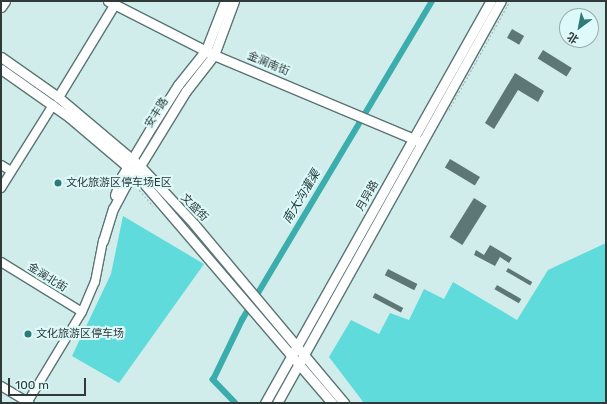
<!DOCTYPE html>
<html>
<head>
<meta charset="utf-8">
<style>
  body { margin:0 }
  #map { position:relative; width:607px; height:404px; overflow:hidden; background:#d0eceb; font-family:Rubik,"Noto Sans SC",sans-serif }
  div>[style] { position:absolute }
  .green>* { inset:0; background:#5edbda }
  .canal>* { height:5.5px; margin:-2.75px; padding:0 2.75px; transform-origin:2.75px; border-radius:2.75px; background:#3aadac }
  .building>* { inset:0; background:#5d7676; transform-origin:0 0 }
  .path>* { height:1px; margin-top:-0.5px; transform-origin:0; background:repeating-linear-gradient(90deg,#9fb6b5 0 2px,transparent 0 4px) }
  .roads { filter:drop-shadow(1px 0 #5b7474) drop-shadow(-1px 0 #5b7474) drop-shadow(0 1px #5b7474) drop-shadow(0 -1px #5b7474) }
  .tertiary>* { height:8px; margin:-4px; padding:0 4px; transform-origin:4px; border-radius:4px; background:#fff }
  .secondary>* { height:9px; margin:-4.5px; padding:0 4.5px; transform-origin:4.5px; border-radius:4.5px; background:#fff }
  .dots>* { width:11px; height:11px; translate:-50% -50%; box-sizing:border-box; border:2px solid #ddf9f9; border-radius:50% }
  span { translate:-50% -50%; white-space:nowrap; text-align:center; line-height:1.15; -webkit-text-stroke:4px #ddf9f9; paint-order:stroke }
  .street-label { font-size:11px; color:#2f3a39 }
  .poi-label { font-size:11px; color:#2f3a39 }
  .left { translate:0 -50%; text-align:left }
  .water-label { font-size:12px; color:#1c3635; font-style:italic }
  .frame { position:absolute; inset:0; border:2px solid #2f3a39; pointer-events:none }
  .north { position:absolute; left:559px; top:8px; width:40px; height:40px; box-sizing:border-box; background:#ddf9f9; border:1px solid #97adac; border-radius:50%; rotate:212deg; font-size:11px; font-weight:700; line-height:16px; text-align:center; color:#2f3a39 }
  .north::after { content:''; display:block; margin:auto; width:14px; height:18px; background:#307979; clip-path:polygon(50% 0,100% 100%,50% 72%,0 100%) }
  .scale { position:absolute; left:8px; top:378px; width:78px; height:18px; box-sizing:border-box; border:2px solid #2f3a39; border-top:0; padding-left:5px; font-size:12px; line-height:14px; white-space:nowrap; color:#2f3a39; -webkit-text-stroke:3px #ddf9f9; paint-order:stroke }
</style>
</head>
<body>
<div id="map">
  <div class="green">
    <div style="clip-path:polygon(123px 216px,204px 264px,119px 383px,72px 356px,111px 274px)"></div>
    <div style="clip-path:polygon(606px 243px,606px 403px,364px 403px,329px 357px,351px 320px,379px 334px,390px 313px,409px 320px,424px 289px,444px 299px,453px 282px,517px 320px,548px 270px)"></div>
  </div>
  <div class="canal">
    <div style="left:235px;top:403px;width:32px;rotate:-134deg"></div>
    <div style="left:213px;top:380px;width:67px;rotate:-64.2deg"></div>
    <div style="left:242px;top:320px;width:371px;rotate:-59.2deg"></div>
  </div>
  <div class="building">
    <div style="left:512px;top:29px;width:14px;height:10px;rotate:30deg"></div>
    <div style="left:543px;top:50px;width:34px;height:10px;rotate:32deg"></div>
    <div style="clip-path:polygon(515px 73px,544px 91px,538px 102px,518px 90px,494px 129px,485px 123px)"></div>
    <div style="left:450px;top:159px;width:35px;height:10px;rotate:31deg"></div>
    <div style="left:474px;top:198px;width:15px;height:46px;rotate:32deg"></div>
    <div style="clip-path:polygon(490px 245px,512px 258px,509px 263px,500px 257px,495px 266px,474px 255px,476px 250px,484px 255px)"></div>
    <div style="left:508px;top:268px;width:28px;height:4px;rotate:30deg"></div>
    <div style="left:388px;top:269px;width:33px;height:7px;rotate:27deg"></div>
    <div style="left:497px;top:285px;width:28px;height:5px;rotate:30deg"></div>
    <div style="left:375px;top:293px;width:32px;height:5px;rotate:28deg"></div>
  </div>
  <div class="path">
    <div style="left:449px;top:110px;width:125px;rotate:-60.8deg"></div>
    <div style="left:134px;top:184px;width:29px;rotate:49deg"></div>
  </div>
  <div class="roads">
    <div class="tertiary">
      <div style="left:1px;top:165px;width:12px;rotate:31deg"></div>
      <div style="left:1px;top:188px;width:98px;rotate:-57.9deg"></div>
      <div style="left:1px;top:262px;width:95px;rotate:31.7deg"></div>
      <div style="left:1px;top:386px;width:33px;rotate:31deg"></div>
      <div style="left:27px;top:403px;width:106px;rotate:-58.9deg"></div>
      <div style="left:82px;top:312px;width:33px;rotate:-67deg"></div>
      <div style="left:95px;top:282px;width:42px;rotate:-79deg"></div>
    </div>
    <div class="secondary">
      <div style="left:108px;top:1px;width:119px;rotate:27deg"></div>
      <div style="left:214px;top:55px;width:222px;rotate:22.8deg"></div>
      <div style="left:1px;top:7px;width:7px;rotate:-56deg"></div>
      <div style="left:1px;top:57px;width:70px;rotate:35.1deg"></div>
      <div style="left:58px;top:97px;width:107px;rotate:40.1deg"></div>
      <div style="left:140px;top:166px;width:79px;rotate:47deg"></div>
      <div style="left:194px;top:224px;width:234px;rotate:50deg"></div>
      <div style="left:1px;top:69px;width:83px;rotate:35.2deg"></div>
      <div style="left:69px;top:117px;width:87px;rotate:40.3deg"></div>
      <div style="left:135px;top:173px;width:303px;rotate:49.4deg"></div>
      <div style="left:58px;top:97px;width:108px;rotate:-58.7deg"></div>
      <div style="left:115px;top:195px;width:20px;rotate:-70deg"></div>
      <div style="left:122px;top:176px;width:58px;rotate:-59deg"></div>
      <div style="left:152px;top:126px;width:49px;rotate:-57.6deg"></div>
      <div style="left:178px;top:85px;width:45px;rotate:-51.3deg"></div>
      <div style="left:206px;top:50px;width:53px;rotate:-68.8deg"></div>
      <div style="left:103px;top:241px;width:34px;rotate:-73deg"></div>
      <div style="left:113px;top:209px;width:34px;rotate:-62deg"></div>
      <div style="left:129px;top:179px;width:17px;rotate:-50deg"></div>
      <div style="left:140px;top:166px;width:88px;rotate:-58.5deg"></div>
      <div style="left:186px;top:91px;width:46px;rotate:-52.1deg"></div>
      <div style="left:214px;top:55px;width:58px;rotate:-69.7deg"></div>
      <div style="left:265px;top:403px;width:461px;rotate:-60.7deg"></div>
      <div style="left:277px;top:403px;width:460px;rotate:-60.9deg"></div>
    </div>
  </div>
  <div class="dots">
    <div style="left:58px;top:183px;background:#307979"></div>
    <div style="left:28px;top:334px;background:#307979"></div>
  </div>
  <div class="street-label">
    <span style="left:268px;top:64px;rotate:23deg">金澜南街</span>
    <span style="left:157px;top:113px;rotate:-58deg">安丰路</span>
    <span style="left:368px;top:196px;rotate:-60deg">月异路</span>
    <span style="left:194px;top:208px;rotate:46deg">文盛街</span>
    <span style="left:47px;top:278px;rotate:32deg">金澜北街</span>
  </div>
  <div class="poi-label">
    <span class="left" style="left:66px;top:183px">文化旅游区停车场E区</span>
    <span class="left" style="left:36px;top:334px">文化旅游区停车场</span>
  </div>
  <div class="water-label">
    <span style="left:302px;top:197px;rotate:-59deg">南大沟灌渠</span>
  </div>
  <div class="frame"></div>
  <div class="north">北</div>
  <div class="scale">100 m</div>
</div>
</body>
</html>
